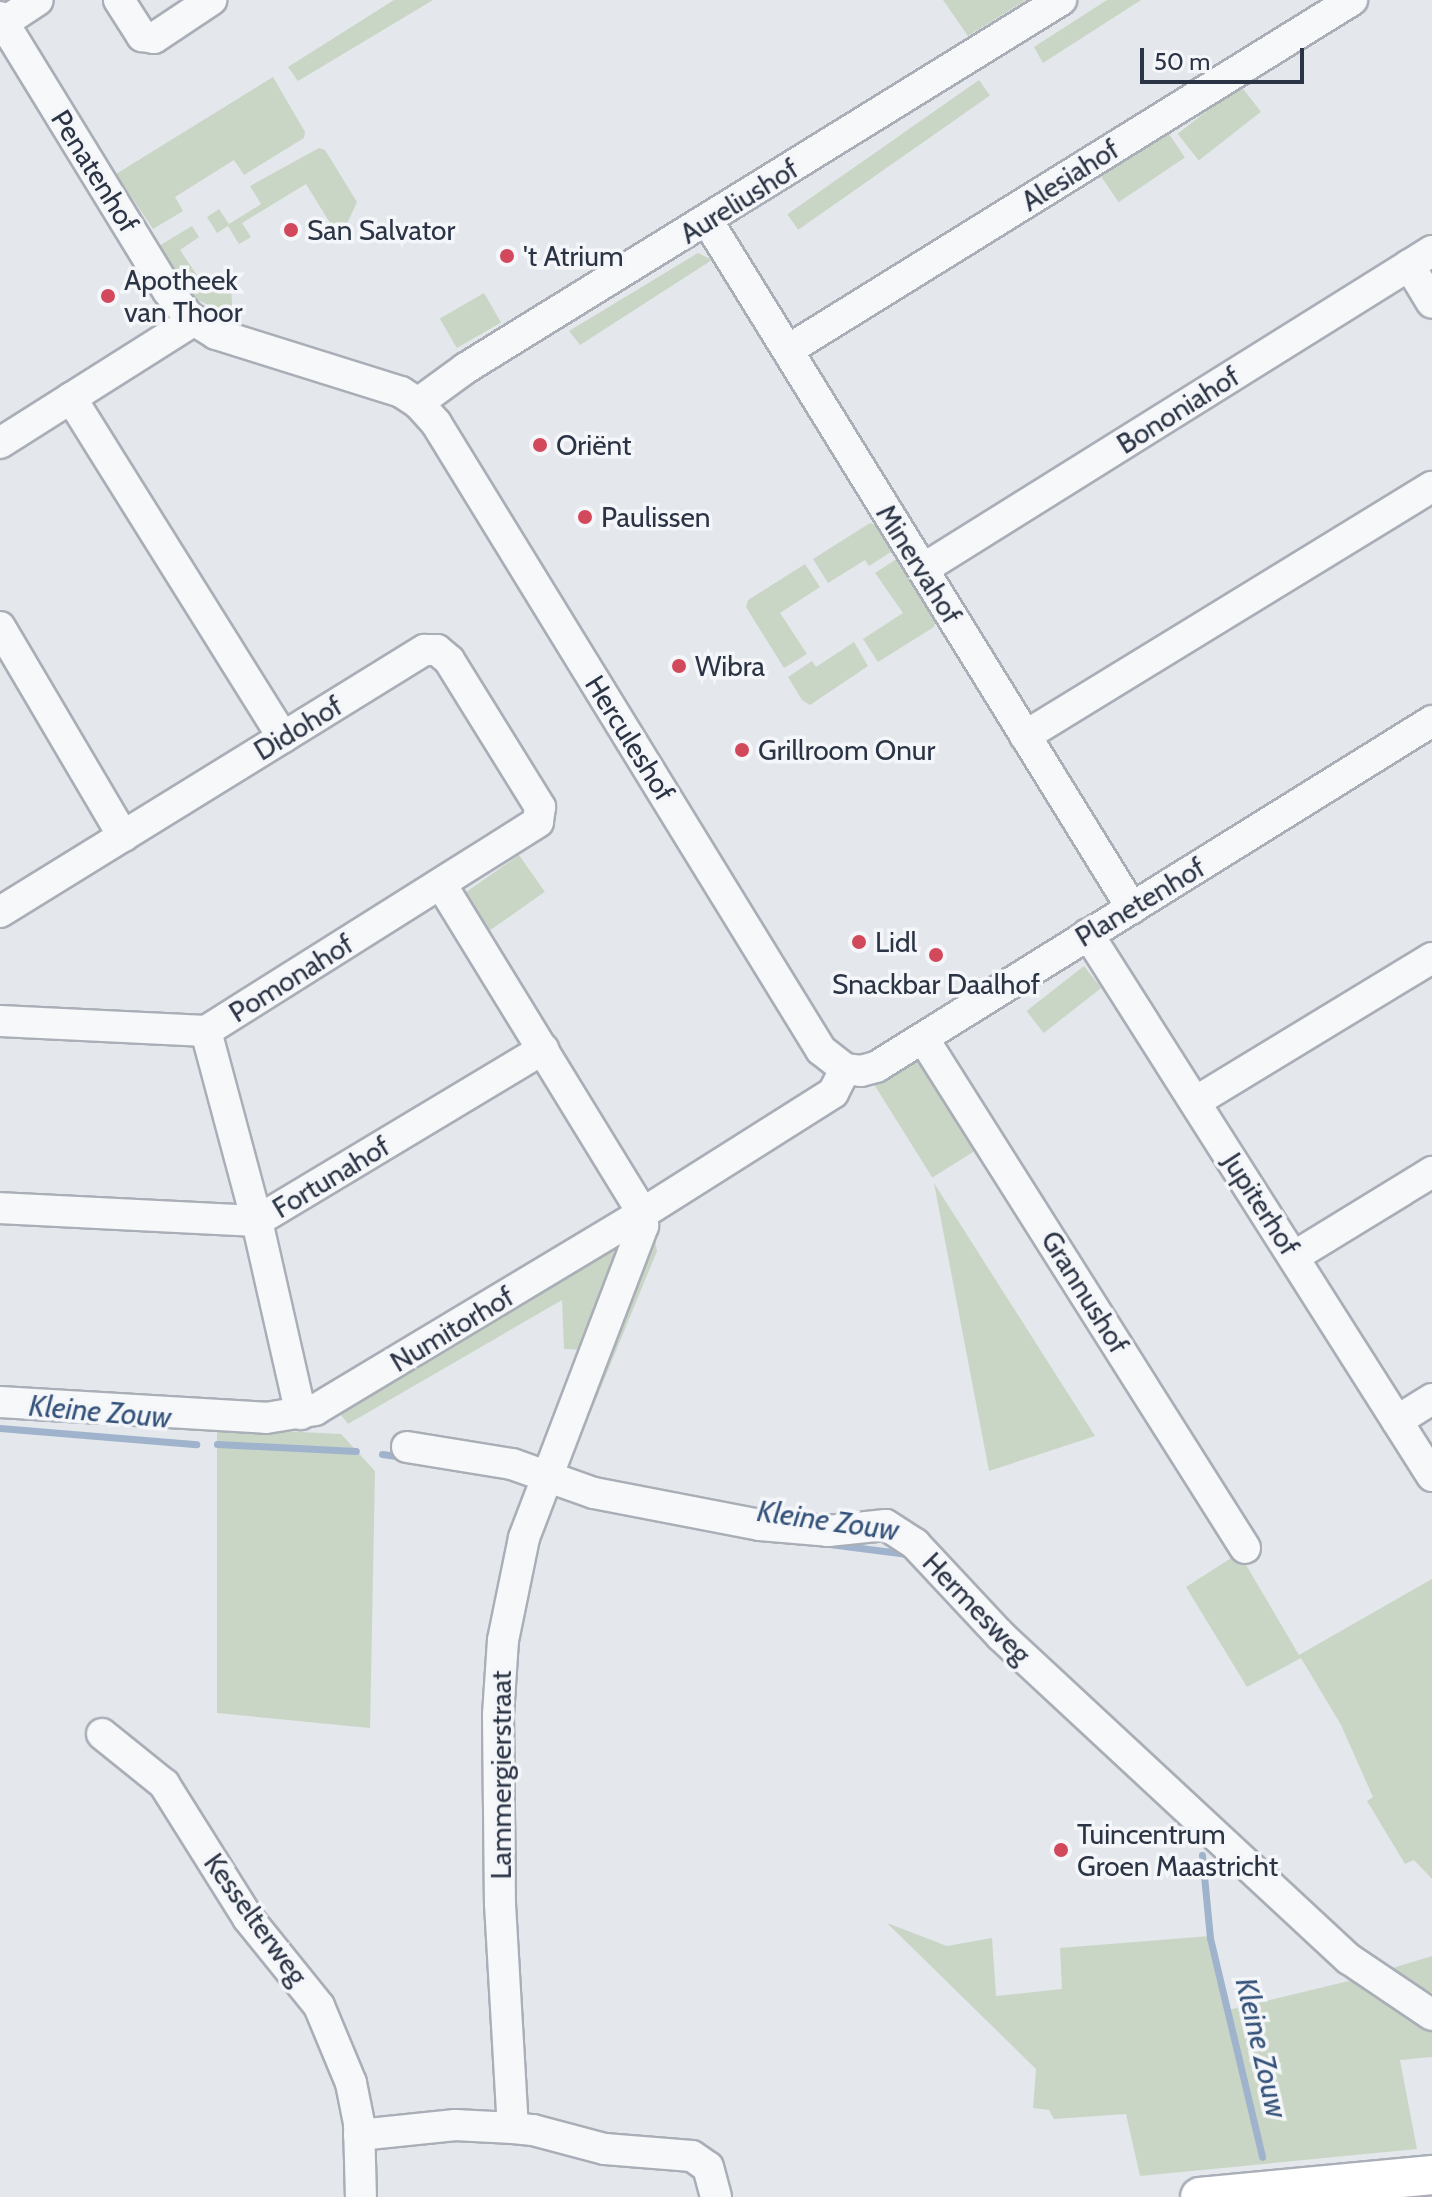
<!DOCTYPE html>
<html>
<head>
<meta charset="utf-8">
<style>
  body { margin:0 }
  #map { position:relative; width:1432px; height:2197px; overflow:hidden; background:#e4e7ec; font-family:Cabin,sans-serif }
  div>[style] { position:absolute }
  .green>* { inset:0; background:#c9d6c5; transform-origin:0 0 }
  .stream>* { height:7px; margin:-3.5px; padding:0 3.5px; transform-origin:3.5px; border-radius:3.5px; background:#9fb4cc }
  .roads { filter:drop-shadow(2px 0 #a9aeb7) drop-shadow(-2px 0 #a9aeb7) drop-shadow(0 2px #a9aeb7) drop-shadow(0 -2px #a9aeb7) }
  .minor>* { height:30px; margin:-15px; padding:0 15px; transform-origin:15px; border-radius:15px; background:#f7f8fa }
  .major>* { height:38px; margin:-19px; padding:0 19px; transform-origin:19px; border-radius:19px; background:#fff }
  .dots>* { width:22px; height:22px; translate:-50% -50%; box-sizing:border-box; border:4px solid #f4f6f9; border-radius:50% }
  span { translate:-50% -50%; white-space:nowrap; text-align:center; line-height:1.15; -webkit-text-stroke:7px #f4f6f9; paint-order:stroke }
  .street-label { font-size:28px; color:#2b3445 }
  .poi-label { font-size:28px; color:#2b3445 }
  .left { translate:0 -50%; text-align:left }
  .water-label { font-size:30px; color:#34527a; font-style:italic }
  .scale { position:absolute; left:1140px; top:48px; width:164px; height:36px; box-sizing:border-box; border:4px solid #2b3445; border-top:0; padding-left:10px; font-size:24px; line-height:28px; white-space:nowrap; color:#2b3445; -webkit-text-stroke:6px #f4f6f9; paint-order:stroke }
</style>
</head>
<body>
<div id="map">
  <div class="green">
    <div style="clip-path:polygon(394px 0,433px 0,298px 81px,288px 67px)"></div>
    <div style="clip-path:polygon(943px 0,1026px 0,968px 36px)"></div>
    <div style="clip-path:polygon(1107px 0,1141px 0,1043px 63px,1034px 47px)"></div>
    <div style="clip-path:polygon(273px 77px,305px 132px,304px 138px,244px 175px,234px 160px,175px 197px,183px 211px,153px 229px,116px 174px)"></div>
    <div style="left:979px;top:80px;width:19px;height:234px;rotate:55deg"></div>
    <div style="left:1240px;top:85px;width:34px;height:79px;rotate:52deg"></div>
    <div style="left:1167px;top:131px;width:32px;height:80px;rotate:56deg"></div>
    <div style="clip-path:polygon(319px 148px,325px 150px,357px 202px,340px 239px,306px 184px,242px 223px,251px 237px,239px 244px,228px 226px,217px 233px,207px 217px,219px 209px,229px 224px,261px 204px,250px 186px)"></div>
    <div style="clip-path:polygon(192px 226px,199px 237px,180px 250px,207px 290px,225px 279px,231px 289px,233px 317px,196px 299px,159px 246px)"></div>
    <div style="clip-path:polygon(698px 253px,712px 260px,580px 345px,569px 331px)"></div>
    <div style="left:484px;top:293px;width:34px;height:51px;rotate:60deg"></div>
    <div style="clip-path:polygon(870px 523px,879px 526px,894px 550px,869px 566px,865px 560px,828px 583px,813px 559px)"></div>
    <div style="clip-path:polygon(898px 558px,936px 620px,934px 627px,878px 662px,863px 639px,903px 613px,875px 573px)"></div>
    <div style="clip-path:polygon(805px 564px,820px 587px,780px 613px,807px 654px,784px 668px,746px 607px,748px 600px)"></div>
    <div style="clip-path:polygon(854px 642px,868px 666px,810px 705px,802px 700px,788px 677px,812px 661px,816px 667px)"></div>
    <div style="left:519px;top:855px;width:45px;height:67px;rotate:55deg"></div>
    <div style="left:1084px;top:966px;width:28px;height:73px;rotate:52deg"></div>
    <div style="left:924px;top:1053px;width:110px;height:59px;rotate:58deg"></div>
    <div style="clip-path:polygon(934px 1183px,1095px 1436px,989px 1471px)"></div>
    <div style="clip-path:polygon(653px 1233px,657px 1251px,567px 1470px,565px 1453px)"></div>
    <div style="clip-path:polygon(613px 1238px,624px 1252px,584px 1350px,564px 1349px,562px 1300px,348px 1424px,334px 1406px)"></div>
    <div style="clip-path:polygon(217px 1428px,341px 1434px,375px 1471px,370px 1728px,217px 1713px)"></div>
    <div style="clip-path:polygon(1239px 1553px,1299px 1655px,1432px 1579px,1432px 1879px,1414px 1860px,1405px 1864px,1367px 1801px,1373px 1797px,1341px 1725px,1301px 1658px,1247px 1687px,1186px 1587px)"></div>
    <div style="clip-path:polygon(887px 1923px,947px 1946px,992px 1938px,996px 1996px,1062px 1989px,1060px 1948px,1210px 1936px,1228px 2010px,1357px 1979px,1432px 2023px,1432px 2057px,1400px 2060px,1417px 2149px,1140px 2176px,1126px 2114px,1054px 2119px,1049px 2110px,1033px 2108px,1036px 2069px)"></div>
    <div style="clip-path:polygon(1432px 1956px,1432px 1992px,1426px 1994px,1383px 1971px)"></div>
  </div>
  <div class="stream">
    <div style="left:0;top:1428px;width:197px;rotate:4.7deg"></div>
    <div style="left:217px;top:1444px;width:139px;rotate:2.9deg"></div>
    <div style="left:382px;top:1454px;width:21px;rotate:8deg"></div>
    <div style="left:829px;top:1544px;width:79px;rotate:7.3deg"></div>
    <div style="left:1202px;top:1855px;width:83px;rotate:84.5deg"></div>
    <div style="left:1210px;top:1938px;width:225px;rotate:76.6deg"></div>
  </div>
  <div class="roads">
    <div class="minor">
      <div style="left:119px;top:0;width:43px;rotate:57.4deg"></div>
      <div style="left:142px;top:36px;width:12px;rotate:9deg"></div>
      <div style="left:154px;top:38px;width:69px;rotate:-33.7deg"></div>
      <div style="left:0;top:17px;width:321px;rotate:58.5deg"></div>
      <div style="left:168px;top:291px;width:33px;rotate:51deg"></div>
      <div style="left:189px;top:317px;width:32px;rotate:32deg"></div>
      <div style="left:216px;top:334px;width:194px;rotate:17.4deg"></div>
      <div style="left:401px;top:392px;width:20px;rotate:33deg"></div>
      <div style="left:418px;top:403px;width:27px;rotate:48deg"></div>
      <div style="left:436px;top:423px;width:736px;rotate:58.45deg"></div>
      <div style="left:821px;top:1050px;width:31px;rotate:38deg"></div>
      <div style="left:845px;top:1069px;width:16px;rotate:7deg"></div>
      <div style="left:861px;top:1071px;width:16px;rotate:-15deg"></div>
      <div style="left:876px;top:1067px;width:655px;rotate:-31.89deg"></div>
      <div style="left:0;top:25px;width:45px;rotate:-33.3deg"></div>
      <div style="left:707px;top:220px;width:809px;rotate:58.3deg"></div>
      <div style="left:1409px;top:265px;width:44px;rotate:58.8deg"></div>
      <div style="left:788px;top:350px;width:664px;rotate:-31.82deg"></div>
      <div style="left:71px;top:398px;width:400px;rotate:58deg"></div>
      <div style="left:418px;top:403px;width:59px;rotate:-36.1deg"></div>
      <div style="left:466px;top:368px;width:700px;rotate:-31.74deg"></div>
      <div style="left:0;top:443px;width:228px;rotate:-32.3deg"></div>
      <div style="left:923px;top:569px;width:600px;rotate:-32deg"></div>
      <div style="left:0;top:627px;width:243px;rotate:59.5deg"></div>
      <div style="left:1025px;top:736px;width:477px;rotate:-31.5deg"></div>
      <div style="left:441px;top:884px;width:386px;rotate:58.5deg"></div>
      <div style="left:643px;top:1213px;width:13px;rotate:90deg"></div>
      <div style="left:643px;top:1226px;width:334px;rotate:110.9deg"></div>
      <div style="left:524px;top:1538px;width:104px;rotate:101.6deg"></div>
      <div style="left:503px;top:1640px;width:75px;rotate:93.8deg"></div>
      <div style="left:498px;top:1715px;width:189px;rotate:89.4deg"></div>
      <div style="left:500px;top:1904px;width:224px;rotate:86.7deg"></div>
      <div style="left:0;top:912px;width:499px;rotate:-31.7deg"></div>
      <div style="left:425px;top:650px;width:12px"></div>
      <div style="left:437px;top:650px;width:16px;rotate:40deg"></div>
      <div style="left:449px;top:660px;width:173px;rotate:58.2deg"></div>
      <div style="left:540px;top:807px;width:15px;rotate:98deg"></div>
      <div style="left:538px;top:822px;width:392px;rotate:147.8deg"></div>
      <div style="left:206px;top:1031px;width:206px;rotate:-177.2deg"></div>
      <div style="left:1088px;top:934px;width:642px;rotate:57.6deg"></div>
      <div style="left:206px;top:1031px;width:197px;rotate:75deg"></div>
      <div style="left:257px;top:1221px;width:198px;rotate:77.2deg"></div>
      <div style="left:923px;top:1038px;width:603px;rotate:57.73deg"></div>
      <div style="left:1195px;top:1102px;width:277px;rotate:-31.3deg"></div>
      <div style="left:0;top:1208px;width:257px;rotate:2.9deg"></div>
      <div style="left:257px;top:1221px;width:334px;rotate:-31deg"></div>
      <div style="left:1295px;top:1256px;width:161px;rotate:-31.5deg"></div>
      <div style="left:0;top:1402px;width:266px;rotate:3.4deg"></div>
      <div style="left:266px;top:1418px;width:50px;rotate:-9.3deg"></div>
      <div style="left:315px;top:1410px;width:383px;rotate:-31deg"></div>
      <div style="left:643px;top:1213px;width:225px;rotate:-32.3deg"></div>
      <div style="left:833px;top:1093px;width:27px;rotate:-63deg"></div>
      <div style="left:1397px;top:1421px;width:41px;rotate:-32.2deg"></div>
      <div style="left:407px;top:1447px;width:106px;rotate:9.2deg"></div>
      <div style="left:512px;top:1464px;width:87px;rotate:19.5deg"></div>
      <div style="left:594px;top:1493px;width:169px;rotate:10.9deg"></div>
      <div style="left:760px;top:1525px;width:68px;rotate:5deg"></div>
      <div style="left:828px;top:1531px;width:58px;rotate:-5.9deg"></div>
      <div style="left:886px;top:1525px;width:35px;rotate:33deg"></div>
      <div style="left:915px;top:1544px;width:126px;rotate:46.9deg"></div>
      <div style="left:1001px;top:1636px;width:475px;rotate:42.9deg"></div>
      <div style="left:1349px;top:1959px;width:100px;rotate:34deg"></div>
      <div style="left:102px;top:1734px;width:80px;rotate:38.9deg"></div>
      <div style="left:164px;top:1784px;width:158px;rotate:57.9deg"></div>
      <div style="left:248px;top:1918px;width:113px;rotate:51.1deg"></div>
      <div style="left:319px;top:2006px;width:83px;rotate:67.4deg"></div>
      <div style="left:351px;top:2083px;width:41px;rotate:78.7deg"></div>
      <div style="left:359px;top:2123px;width:74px;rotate:88.5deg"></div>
      <div style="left:359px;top:2135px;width:97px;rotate:-5.9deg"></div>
      <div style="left:455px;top:2125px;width:58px;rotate:3deg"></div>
      <div style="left:513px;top:2128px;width:20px;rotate:6deg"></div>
      <div style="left:533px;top:2130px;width:74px;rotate:14.8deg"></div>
      <div style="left:605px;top:2149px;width:87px;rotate:4.6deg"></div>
      <div style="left:692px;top:2156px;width:19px;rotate:35deg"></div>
      <div style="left:708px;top:2167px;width:31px;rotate:75deg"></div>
    </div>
    <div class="major">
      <div style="left:1200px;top:2197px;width:233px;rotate:-5.4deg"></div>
    </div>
  </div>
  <div class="dots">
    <div style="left:291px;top:230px;background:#d1495b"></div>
    <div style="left:507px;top:256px;background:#d1495b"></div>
    <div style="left:108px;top:296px;background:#d1495b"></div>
    <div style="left:540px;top:445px;background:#d1495b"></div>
    <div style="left:585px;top:517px;background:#d1495b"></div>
    <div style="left:679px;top:666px;background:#d1495b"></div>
    <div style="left:742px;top:750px;background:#d1495b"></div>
    <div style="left:859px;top:942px;background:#d1495b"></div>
    <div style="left:936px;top:955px;background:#d1495b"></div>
    <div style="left:1061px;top:1850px;background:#d1495b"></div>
  </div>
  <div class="street-label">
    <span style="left:95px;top:171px;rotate:58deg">Penatenhof</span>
    <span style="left:1070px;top:175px;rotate:-32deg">Alesiahof</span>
    <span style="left:739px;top:201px;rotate:-32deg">Aureliushof</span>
    <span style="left:1178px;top:410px;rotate:-32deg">Bononiahof</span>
    <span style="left:919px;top:564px;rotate:58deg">Minervahof</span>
    <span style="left:298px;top:728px;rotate:-31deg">Didohof</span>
    <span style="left:630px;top:738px;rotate:58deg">Herculeshof</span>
    <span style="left:1140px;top:902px;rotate:-31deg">Planetenhof</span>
    <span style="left:291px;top:978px;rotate:-32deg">Pomonahof</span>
    <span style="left:331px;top:1177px;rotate:-31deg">Fortunahof</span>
    <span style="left:1261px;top:1204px;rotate:57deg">Jupiterhof</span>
    <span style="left:1085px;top:1292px;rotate:58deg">Grannushof</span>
    <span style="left:452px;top:1329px;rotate:-31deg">Numitorhof</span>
    <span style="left:977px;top:1608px;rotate:46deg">Hermesweg</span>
    <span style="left:501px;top:1775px;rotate:-90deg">Lammergierstraat</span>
    <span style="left:256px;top:1919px;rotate:54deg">Kesselterweg</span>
  </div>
  <div class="poi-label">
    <span class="left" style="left:307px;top:230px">San Salvator</span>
    <span class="left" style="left:523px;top:256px">'t Atrium</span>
    <span class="left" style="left:124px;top:296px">Apotheek<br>van Thoor</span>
    <span class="left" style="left:556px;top:445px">Oriënt</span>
    <span class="left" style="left:601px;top:517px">Paulissen</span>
    <span class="left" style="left:695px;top:666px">Wibra</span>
    <span class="left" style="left:758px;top:750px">Grillroom Onur</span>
    <span class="left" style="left:875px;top:942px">Lidl</span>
    <span style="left:936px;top:984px">Snackbar Daalhof</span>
    <span class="left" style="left:1077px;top:1850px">Tuincentrum<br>Groen Maastricht</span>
  </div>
  <div class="water-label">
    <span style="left:100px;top:1412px;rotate:5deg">Kleine Zouw</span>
    <span style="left:828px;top:1521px;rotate:8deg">Kleine Zouw</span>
    <span style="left:1261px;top:2048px;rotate:77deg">Kleine Zouw</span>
  </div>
  <div class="scale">50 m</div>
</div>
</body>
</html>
